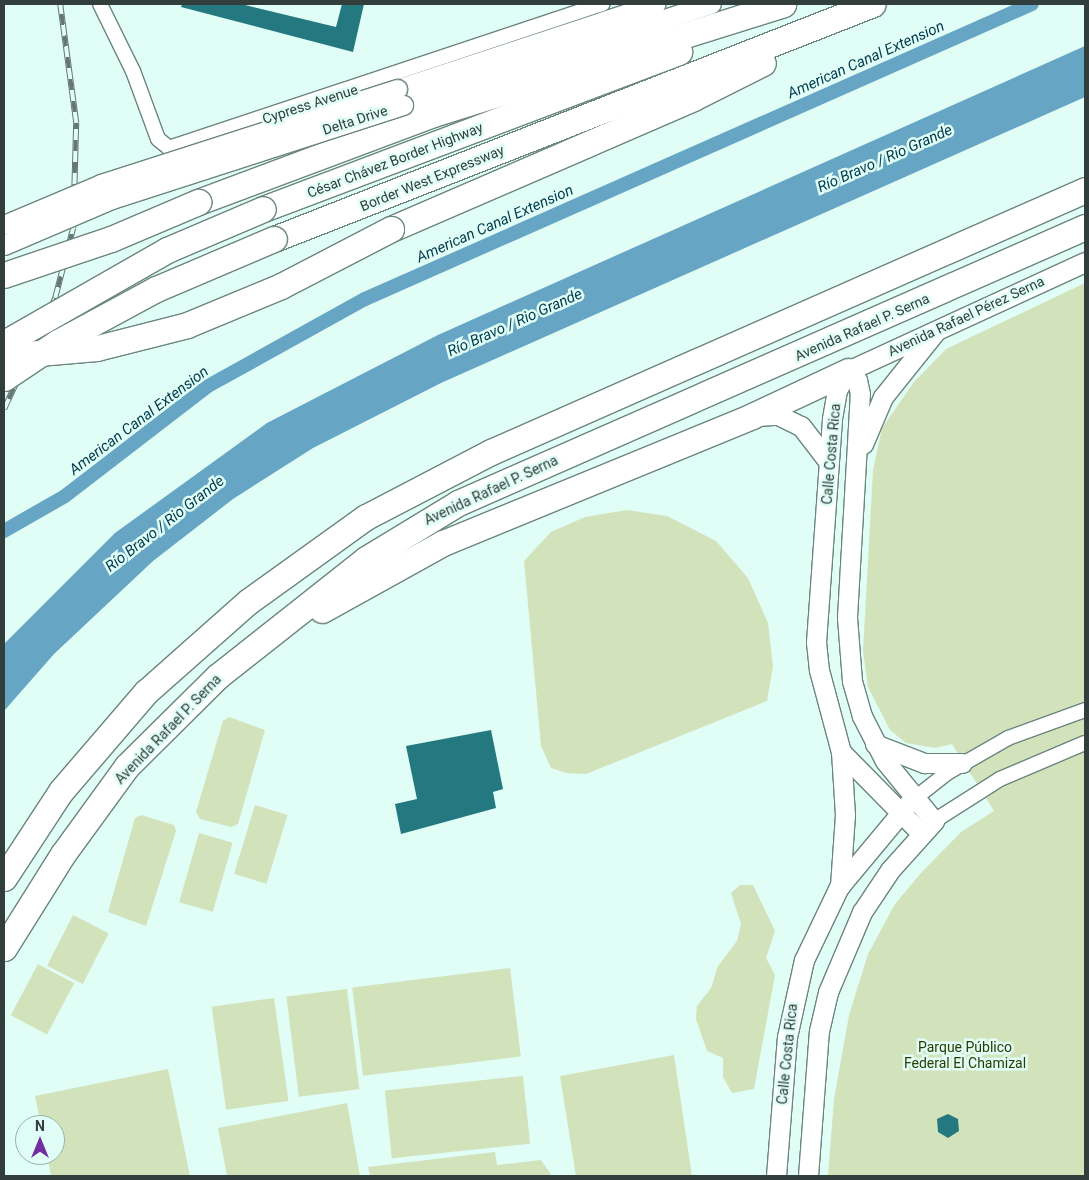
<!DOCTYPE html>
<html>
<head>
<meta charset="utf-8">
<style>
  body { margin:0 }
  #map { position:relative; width:1089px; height:1180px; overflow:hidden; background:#e0fdf6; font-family:Roboto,sans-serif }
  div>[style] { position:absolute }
  .green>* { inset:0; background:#d2e3bc; transform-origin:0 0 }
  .water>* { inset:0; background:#66a5c3 }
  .canal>* { height:14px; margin:-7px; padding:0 7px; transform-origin:7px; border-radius:7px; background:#66a5c3 }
  .building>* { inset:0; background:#247880 }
  .roads { filter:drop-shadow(1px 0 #6b857f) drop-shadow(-1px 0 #6b857f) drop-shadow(0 1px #6b857f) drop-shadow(0 -1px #6b857f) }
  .street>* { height:14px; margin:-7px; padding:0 7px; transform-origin:7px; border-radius:7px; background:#fff }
  .secondary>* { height:19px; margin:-9.5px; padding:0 9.5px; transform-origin:9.5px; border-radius:9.5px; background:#fff }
  .highway>* { height:25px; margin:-12.5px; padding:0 12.5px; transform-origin:12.5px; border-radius:12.5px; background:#fff }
  .rail>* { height:5.5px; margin-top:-2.75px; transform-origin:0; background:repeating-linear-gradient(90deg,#e0fdf6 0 11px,#667773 0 22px); box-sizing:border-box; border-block:1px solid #667773 }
  .bridges { filter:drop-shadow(1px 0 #6b857f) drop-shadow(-1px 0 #6b857f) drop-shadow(0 1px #6b857f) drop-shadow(0 -1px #6b857f) }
  .secondary-bridge>* { height:19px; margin:-9.5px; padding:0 9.5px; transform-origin:9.5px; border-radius:9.5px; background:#fff }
  .highway-bridge>* { height:25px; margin:-12.5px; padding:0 12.5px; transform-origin:12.5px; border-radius:12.5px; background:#fff }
  span { translate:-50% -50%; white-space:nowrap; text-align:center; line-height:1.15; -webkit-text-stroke:5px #e0fdf6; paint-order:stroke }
  .street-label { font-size:14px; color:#323e3b }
  .park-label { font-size:14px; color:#2a3d00 }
  .water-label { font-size:15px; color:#00394e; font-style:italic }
  .frame { position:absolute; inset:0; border:5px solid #323e3b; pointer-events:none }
  .north { position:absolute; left:15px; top:1115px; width:50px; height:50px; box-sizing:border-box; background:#e0fdf6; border:1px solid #9ab1ab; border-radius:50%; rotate:0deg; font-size:14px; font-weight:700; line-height:20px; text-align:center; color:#323e3b }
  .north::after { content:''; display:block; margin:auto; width:18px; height:22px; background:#722ea2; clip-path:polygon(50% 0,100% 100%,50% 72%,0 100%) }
</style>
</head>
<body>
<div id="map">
  <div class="green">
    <div style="clip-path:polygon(1085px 283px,1085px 1176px,828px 1176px,834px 1099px,849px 1015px,868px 954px,895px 904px,921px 873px,961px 832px,994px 811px,952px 744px,935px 748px,906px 743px,890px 730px,868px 687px,863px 651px,873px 470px,882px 428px,914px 382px,946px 349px)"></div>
    <div style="clip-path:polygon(627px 510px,667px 516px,716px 541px,748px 578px,768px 623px,773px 666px,767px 701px,586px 774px,566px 773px,551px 768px,541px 746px,524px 561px,551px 532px,585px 517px)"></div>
    <div style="clip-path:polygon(229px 717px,265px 730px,238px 824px,231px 827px,200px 819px,196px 812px,223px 721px)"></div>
    <div style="left:255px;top:805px;width:34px;height:72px;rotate:17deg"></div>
    <div style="clip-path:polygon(141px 815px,174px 825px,176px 831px,146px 926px,108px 912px,135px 818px)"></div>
    <div style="left:199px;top:833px;width:35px;height:72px;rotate:16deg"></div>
    <div style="clip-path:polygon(740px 885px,753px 885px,775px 931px,766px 958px,775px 975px,754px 1089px,732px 1093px,723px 1077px,723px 1058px,707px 1051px,696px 1019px,697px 1006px,711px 988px,718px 966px,737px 941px,741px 924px,731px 893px)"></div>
    <div style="left:73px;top:915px;width:40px;height:57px;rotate:27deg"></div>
    <div style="left:38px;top:964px;width:41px;height:58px;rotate:28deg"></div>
    <div style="left:510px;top:968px;width:89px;height:159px;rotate:83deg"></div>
    <div style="left:347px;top:989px;width:101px;height:61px;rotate:83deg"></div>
    <div style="left:274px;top:998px;width:104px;height:63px;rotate:82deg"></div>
    <div style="clip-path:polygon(674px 1055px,692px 1176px,576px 1176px,560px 1076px)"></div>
    <div style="clip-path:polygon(168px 1069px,190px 1176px,51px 1176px,47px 1155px,55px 1155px,55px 1125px,41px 1125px,35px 1096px)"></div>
    <div style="left:523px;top:1076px;width:68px;height:139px;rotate:84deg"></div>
    <div style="clip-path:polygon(347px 1103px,360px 1176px,227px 1176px,218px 1128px)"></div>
    <div style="clip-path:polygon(495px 1152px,497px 1165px,541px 1160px,552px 1176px,370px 1176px,368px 1167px)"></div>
  </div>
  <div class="water">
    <div style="clip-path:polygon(1085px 46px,1085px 97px,441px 383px,313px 448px,233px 499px,153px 561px,54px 654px,4px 711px,4px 644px,115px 533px,267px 423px,438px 335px)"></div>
  </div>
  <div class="canal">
    <div style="left:4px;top:531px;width:70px;rotate:-29.8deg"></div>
    <div style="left:65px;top:496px;width:180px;rotate:-37.6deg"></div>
    <div style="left:208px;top:386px;width:179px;rotate:-29deg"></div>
    <div style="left:365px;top:299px;width:729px;rotate:-23.86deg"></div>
  </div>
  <div class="building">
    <div style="clip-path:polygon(182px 4px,241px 4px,336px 27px,342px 4px,364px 4px,353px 52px,181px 7px)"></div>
    <div style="clip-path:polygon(491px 730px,503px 789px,493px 792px,496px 808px,401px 834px,395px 804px,417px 799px,406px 746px)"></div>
    <div style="clip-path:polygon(948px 1114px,958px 1119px,959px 1131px,948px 1138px,938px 1132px,937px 1119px)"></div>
  </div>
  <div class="roads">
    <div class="street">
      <div style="left:100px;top:4px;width:75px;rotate:63.8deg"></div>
      <div style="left:133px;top:71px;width:72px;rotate:69.8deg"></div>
      <div style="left:158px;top:139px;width:14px;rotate:39deg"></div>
      <div style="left:169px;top:148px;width:457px;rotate:-18.4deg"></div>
      <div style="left:914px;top:799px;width:42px;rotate:-38.2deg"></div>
      <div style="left:947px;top:773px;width:70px;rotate:-29.8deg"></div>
      <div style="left:1008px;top:738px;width:82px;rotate:-20deg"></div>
      <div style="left:934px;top:821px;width:78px;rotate:-32.5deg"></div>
      <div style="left:1000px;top:779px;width:92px;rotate:-23deg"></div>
    </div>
    <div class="secondary">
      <div style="left:397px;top:89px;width:272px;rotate:-18.2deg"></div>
      <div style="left:403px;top:105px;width:324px;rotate:-18.2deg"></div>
      <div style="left:848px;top:371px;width:22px;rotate:120deg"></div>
      <div style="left:837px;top:390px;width:29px;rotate:100deg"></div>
      <div style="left:832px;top:419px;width:224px;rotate:94.1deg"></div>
      <div style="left:816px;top:642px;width:28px;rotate:84deg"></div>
      <div style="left:819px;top:670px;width:85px;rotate:75deg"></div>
      <div style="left:841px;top:752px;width:114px;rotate:45.4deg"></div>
      <div style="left:848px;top:371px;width:261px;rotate:-24.7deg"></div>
      <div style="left:756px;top:416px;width:22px;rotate:-3deg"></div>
      <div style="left:778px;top:415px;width:25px;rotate:26deg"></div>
      <div style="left:801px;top:426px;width:44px;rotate:52.4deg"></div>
      <div style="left:863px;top:444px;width:51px;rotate:-66.9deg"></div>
      <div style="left:883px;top:397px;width:83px;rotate:-51.3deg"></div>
      <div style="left:875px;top:744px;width:53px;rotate:21.2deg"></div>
      <div style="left:924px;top:763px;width:38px"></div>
      <div style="left:840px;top:886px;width:71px;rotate:-86deg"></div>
      <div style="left:845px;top:815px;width:63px;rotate:-93.6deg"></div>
      <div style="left:776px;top:1176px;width:139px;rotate:-85.5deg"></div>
      <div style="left:787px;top:1037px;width:79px;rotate:-77.6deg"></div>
      <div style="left:804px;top:960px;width:81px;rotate:-64.4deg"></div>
      <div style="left:839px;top:887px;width:109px;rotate:-50.2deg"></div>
      <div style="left:808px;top:1176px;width:145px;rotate:-85.7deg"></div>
      <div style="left:819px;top:1031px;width:40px;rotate:-77deg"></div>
      <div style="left:828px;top:992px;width:87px;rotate:-67deg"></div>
      <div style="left:862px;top:912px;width:50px;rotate:-56.3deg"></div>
      <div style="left:890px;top:870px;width:66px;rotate:-48.1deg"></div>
      <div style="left:934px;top:821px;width:77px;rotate:-129.2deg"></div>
      <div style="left:885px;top:761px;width:51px;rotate:-117.1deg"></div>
      <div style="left:862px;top:716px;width:36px;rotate:-106deg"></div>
      <div style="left:852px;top:681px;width:64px;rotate:-94.5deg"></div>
      <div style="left:847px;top:617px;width:223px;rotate:-86.7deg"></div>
      <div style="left:860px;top:394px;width:14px;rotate:-102deg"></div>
      <div style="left:857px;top:380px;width:13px;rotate:-135deg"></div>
    </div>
    <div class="highway">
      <div style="left:198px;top:202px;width:251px;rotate:-20.5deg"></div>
      <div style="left:433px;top:114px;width:367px;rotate:-17.4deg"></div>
      <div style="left:263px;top:209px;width:445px;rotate:-20.7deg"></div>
      <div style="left:391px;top:229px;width:329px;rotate:-23.4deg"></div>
      <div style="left:693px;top:98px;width:78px;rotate:-26.6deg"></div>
      <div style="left:274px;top:239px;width:643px;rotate:-21.42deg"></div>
      <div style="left:322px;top:610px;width:138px;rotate:-29deg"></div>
      <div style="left:443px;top:543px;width:334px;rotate:-22.3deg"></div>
      <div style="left:752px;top:416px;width:106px;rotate:-25.1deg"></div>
      <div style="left:4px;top:878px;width:104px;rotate:-56.8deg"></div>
      <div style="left:61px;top:791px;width:130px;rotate:-49.4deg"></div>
      <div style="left:146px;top:692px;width:137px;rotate:-41.5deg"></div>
      <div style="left:249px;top:601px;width:144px;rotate:-35.7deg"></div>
      <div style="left:366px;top:517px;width:141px;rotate:-27.5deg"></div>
      <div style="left:491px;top:452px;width:649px;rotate:-23.8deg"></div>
      <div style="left:4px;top:948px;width:111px;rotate:-57.9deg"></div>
      <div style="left:63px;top:854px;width:109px;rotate:-54deg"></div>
      <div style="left:127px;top:766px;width:128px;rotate:-44.7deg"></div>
      <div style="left:218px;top:676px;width:189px;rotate:-38.3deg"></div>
      <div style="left:366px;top:559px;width:108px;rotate:-31.3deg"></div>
      <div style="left:458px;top:503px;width:685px;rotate:-23.76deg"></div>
    </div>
  </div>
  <div class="rail">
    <div style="left:4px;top:409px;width:122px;rotate:-65.3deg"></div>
    <div style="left:55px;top:298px;width:72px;rotate:-75.6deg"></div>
    <div style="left:73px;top:228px;width:105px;rotate:-88.4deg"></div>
    <div style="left:76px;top:123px;width:120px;rotate:-97.7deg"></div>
  </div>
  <div class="bridges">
    <div class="secondary-bridge">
      <div style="left:4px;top:225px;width:105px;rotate:-22.9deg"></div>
      <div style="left:101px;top:184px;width:311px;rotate:-17.8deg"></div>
      <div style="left:4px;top:245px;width:117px;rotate:-23.1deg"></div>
      <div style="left:112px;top:199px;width:306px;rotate:-17.9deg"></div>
    </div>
    <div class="highway-bridge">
      <div style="left:4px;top:275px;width:113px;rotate:-18.6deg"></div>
      <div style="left:111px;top:239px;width:95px;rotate:-23deg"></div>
      <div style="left:4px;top:343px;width:188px;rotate:-29.7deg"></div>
      <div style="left:167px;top:250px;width:104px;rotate:-23.1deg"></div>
      <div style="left:4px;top:356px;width:93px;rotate:-4.9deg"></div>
      <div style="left:97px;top:348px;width:93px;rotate:-14.3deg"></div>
      <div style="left:187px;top:325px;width:102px;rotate:-22.5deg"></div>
      <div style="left:281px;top:286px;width:124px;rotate:-27.4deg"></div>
      <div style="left:4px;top:378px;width:65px;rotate:-33.7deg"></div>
      <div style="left:58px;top:342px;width:111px;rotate:-28.4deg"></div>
      <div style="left:156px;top:289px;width:128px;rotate:-23deg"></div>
    </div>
  </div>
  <div class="street-label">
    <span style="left:310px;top:104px;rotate:-18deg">Cypress Avenue</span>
    <span style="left:355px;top:120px;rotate:-18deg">Delta Drive</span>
    <span style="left:395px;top:160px;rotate:-21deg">César Chávez Border Highway</span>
    <span style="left:432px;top:178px;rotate:-22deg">Border West Expressway</span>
    <span style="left:966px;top:316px;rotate:-25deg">Avenida Rafael Pérez Serna</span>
    <span style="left:862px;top:327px;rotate:-24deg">Avenida Rafael P. Serna</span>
    <span style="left:831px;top:454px;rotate:-85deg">Calle Costa Rica</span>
    <span style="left:491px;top:490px;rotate:-25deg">Avenida Rafael P. Serna</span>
    <span style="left:168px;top:729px;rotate:-46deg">Avenida Rafael P. Serna</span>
    <span style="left:787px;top:1054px;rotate:-84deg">Calle Costa Rica</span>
  </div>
  <div class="park-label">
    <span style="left:965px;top:1055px">Parque Público<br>Federal El Chamizal</span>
  </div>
  <div class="water-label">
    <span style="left:866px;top:60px;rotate:-24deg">American Canal Extension</span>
    <span style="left:885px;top:159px;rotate:-24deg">Río Bravo / Rio Grande</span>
    <span style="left:495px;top:224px;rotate:-24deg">American Canal Extension</span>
    <span style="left:515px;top:323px;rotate:-24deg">Río Bravo / Rio Grande</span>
    <span style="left:139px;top:421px;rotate:-37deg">American Canal Extension</span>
    <span style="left:165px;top:524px;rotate:-38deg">Río Bravo / Rio Grande</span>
  </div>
  <div class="frame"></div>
  <div class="north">N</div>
</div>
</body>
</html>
